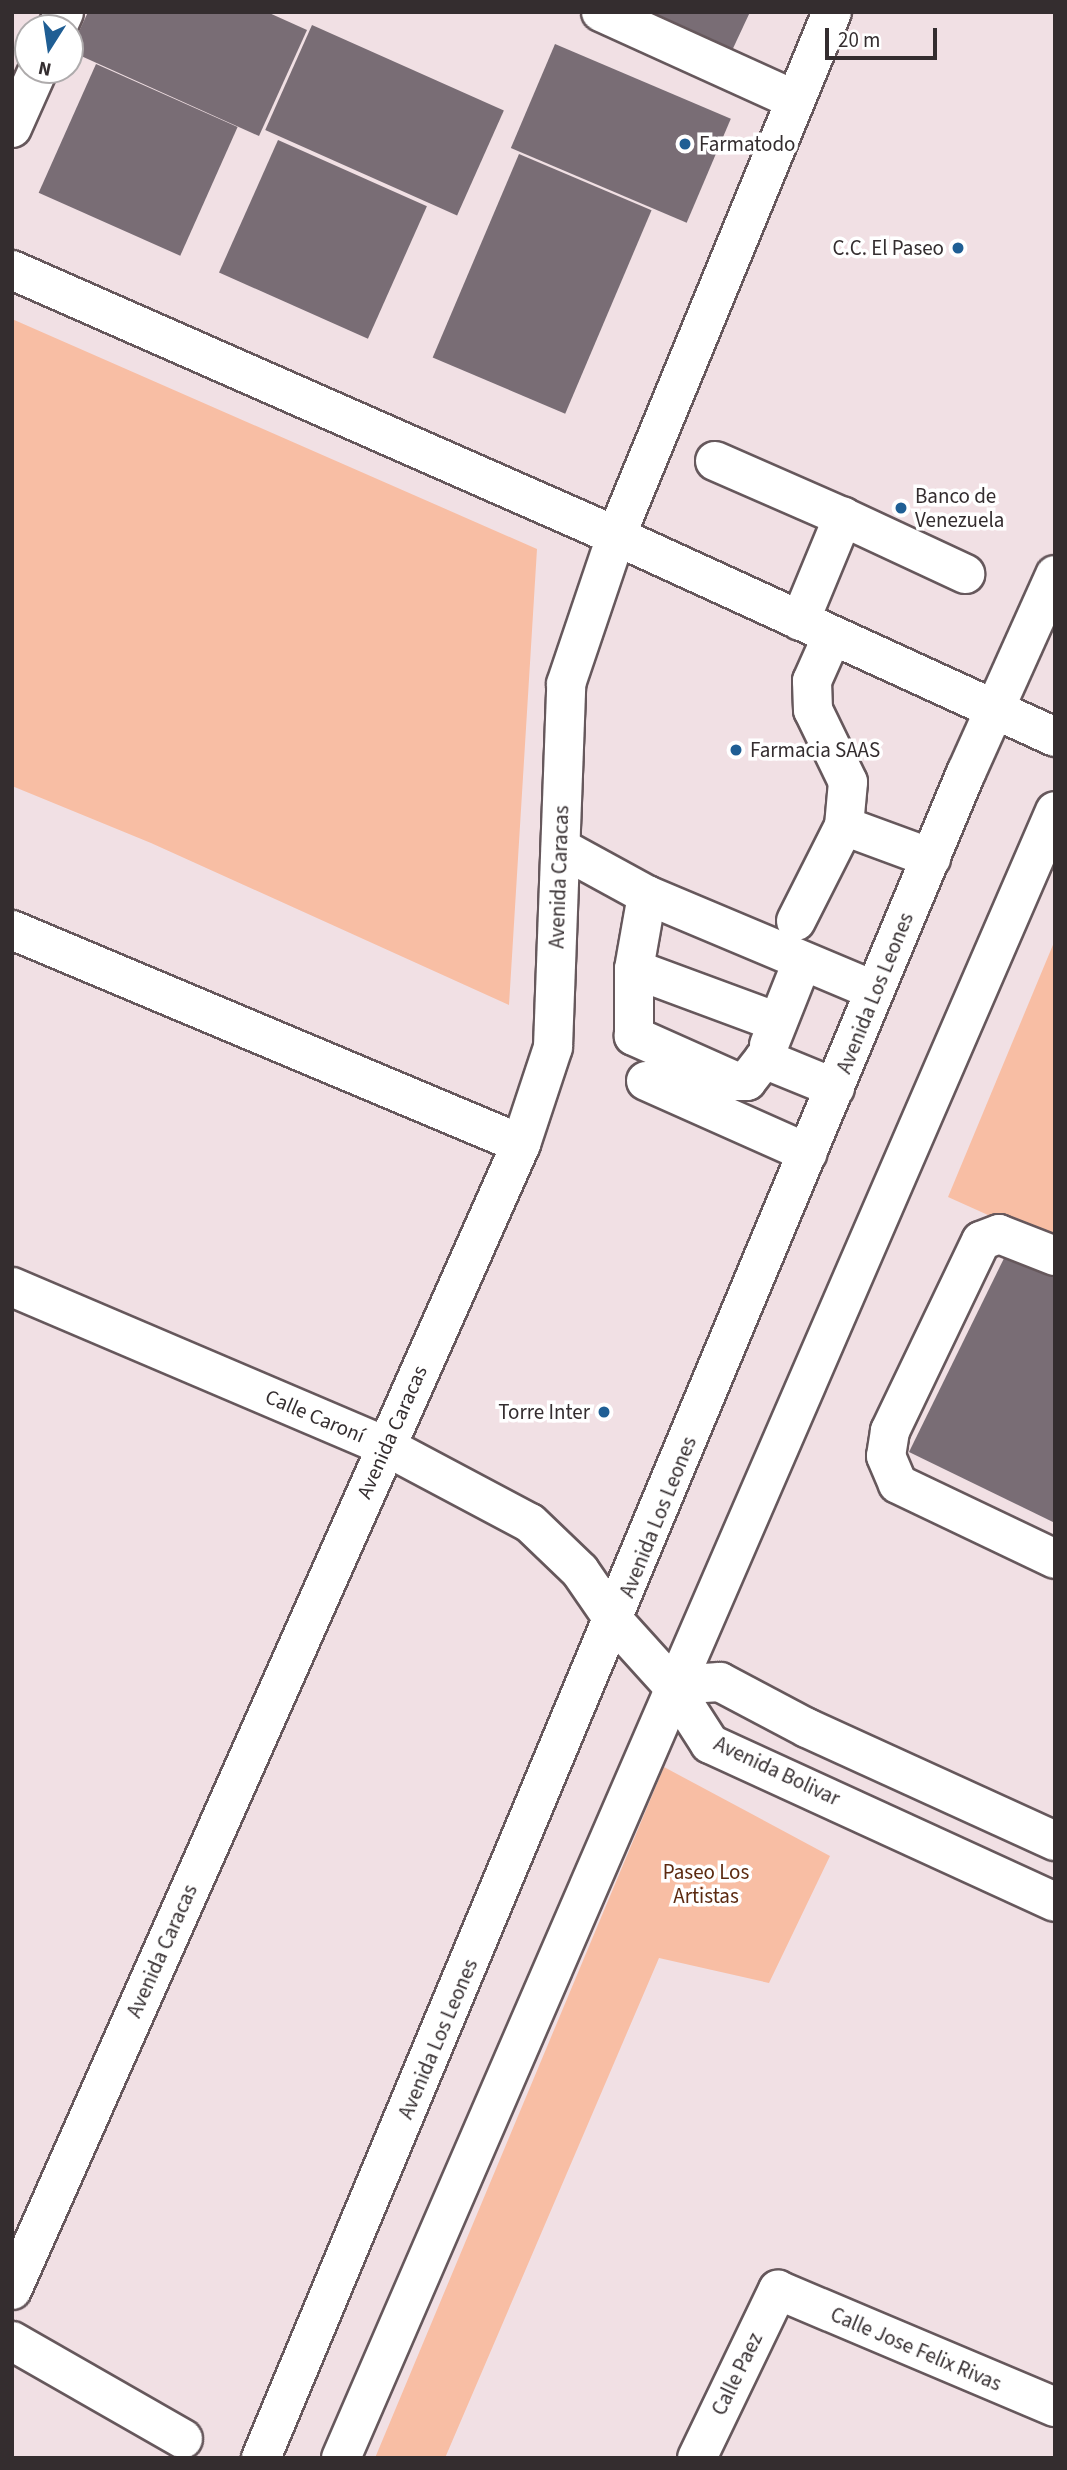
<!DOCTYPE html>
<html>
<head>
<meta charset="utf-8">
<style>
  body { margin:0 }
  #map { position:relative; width:1067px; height:2470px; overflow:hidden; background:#f1e0e4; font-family:"Source Sans 3",sans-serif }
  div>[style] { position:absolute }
  .green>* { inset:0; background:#f8bea4 }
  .building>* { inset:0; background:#796d75; transform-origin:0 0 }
  .roads { filter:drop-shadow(2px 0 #66585c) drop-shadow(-2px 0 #66585c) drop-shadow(0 2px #66585c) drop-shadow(0 -2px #66585c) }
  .minor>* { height:38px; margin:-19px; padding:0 19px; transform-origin:19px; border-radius:19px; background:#fff }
  .dots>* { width:19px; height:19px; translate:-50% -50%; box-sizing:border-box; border:4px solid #fff; border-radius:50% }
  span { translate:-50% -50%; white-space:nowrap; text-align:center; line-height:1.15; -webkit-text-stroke:7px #fff; paint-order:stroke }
  .poi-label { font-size:21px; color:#342d2f }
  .left { translate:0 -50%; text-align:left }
  .right { translate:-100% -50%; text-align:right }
  .street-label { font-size:21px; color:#342d2f }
  .park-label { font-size:21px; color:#5c2a10 }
  .frame { position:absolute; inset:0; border:14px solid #342d2f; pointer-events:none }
  .north { position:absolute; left:14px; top:14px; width:70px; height:70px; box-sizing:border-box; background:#fff; border:2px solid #aeabac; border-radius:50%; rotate:192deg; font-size:19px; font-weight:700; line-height:28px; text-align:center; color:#342d2f }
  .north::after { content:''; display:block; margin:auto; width:24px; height:32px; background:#1f5e94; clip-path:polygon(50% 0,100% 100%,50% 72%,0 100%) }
  .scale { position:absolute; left:825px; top:28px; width:112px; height:32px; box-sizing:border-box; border:4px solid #342d2f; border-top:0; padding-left:9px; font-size:21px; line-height:24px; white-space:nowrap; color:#342d2f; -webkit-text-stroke:5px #fff; paint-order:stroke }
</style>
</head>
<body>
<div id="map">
  <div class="green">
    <div style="clip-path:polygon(12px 319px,537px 549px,509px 1005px,151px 843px,12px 786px)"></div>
    <div style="clip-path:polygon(1055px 940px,1055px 1245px,948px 1197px)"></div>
    <div style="clip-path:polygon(664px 1767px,830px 1856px,769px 1983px,659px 1958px,445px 2458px,375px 2458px)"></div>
  </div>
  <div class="building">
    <div style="clip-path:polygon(88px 12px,267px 12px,307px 30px,259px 136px,70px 51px)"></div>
    <div style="clip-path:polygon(630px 12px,750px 12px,729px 57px)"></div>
    <div style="left:312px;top:25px;width:210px;height:115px;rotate:24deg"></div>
    <div style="left:555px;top:44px;width:191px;height:113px;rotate:23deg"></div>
    <div style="left:96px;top:64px;width:155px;height:141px;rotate:24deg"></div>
    <div style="left:278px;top:140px;width:163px;height:145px;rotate:24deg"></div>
    <div style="left:519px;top:154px;width:144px;height:221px;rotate:23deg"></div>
    <div style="clip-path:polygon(1011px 1244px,1055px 1265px,1055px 1523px,909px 1452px)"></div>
  </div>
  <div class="roads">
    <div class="minor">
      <div style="left:601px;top:12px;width:213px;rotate:24.4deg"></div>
      <div style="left:57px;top:28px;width:17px;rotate:-66deg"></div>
      <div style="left:12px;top:128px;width:64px;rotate:-65.9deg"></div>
      <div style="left:12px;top:270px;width:660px;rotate:23.77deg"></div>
      <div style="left:616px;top:536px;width:483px;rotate:24.6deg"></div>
      <div style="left:715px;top:461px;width:140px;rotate:23.6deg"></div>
      <div style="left:800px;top:621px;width:113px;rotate:-67.5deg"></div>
      <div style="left:843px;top:517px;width:135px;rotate:25deg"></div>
      <div style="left:844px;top:826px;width:93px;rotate:20.2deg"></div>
      <div style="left:561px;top:848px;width:98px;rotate:28.7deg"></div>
      <div style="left:796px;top:921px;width:106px;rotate:-63.2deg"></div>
      <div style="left:844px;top:826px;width:44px;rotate:-84.8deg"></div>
      <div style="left:848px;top:782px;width:80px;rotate:-115.9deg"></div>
      <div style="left:813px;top:710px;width:29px;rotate:-92deg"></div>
      <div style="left:812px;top:681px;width:49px;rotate:-66deg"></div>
      <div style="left:12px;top:930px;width:552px;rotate:22.8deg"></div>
      <div style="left:634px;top:969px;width:153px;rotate:20.3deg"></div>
      <div style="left:769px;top:1045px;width:89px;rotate:-68.3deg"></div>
      <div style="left:646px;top:1081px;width:177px;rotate:24deg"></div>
      <div style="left:835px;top:1088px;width:77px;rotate:-157.8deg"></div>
      <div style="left:764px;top:1059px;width:28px;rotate:128deg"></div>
      <div style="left:747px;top:1081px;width:12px;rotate:180deg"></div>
      <div style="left:735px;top:1081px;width:111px;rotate:-156deg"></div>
      <div style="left:634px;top:1036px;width:67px;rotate:-90deg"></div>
      <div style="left:634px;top:969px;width:75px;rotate:-80deg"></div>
      <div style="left:647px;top:895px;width:247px;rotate:22.8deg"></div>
      <div style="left:1055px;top:1256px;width:60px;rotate:-158.6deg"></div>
      <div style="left:999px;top:1234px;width:19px;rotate:159deg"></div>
      <div style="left:981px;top:1241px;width:211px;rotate:115.6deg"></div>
      <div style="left:890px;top:1431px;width:25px;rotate:99deg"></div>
      <div style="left:886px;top:1456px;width:30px;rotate:67deg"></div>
      <div style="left:898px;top:1484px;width:174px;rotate:25.5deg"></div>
      <div style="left:12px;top:1287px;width:405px;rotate:23.1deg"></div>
      <div style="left:385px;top:1446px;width:164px;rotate:28deg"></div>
      <div style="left:530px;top:1523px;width:69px;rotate:43.8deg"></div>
      <div style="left:580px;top:1571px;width:62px;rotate:55.5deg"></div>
      <div style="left:615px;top:1622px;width:85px;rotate:47.9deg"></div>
      <div style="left:672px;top:1685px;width:70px;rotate:57.2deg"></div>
      <div style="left:710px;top:1744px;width:379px;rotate:24.6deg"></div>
      <div style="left:672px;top:1685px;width:48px;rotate:-3.6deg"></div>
      <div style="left:720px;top:1682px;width:98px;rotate:27.9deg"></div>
      <div style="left:807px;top:1728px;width:273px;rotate:24.5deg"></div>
      <div style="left:12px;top:2290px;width:1254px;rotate:-66.05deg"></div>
      <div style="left:521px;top:1144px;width:102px;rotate:-71.7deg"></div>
      <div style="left:553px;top:1047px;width:363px;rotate:-87.9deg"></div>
      <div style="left:566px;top:684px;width:156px;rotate:-71.3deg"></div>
      <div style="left:616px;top:536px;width:567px;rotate:-67.6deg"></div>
      <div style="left:12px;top:2341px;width:197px;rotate:29.8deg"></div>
      <div style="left:261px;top:2458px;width:1827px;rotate:-67.3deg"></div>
      <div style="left:966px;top:773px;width:217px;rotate:-65.8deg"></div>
      <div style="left:341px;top:2458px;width:1795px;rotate:-66.56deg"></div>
      <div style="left:697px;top:2458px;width:187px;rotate:-64.3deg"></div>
      <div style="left:778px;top:2290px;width:301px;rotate:22.9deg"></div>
    </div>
  </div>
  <div class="dots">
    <div style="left:685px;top:144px;background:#1f5e94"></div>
    <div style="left:958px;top:248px;background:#1f5e94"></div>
    <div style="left:901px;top:508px;background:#1f5e94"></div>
    <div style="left:736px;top:750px;background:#1f5e94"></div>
    <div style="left:604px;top:1412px;background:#1f5e94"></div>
  </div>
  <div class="poi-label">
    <span class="left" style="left:699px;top:144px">Farmatodo</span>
    <span class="right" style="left:944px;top:248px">C.C. El Paseo</span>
    <span class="left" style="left:915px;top:508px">Banco de<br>Venezuela</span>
    <span class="left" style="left:750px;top:750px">Farmacia SAAS</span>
    <span class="right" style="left:590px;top:1412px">Torre Inter</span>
  </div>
  <div class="street-label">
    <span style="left:559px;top:877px;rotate:-88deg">Avenida Caracas</span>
    <span style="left:875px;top:993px;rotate:-68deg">Avenida Los Leones</span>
    <span style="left:315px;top:1416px;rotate:23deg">Calle Caroní</span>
    <span style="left:392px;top:1432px;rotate:-66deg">Avenida Caracas</span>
    <span style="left:658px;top:1517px;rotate:-68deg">Avenida Los Leones</span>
    <span style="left:777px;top:1771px;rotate:25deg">Avenida Bolivar</span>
    <span style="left:162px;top:1951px;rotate:-66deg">Avenida Caracas</span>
    <span style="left:438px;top:2039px;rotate:-67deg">Avenida Los Leones</span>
    <span style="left:916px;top:2349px;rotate:23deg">Calle Jose Felix Rivas</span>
    <span style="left:737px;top:2374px;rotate:-64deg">Calle Paez</span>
  </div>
  <div class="park-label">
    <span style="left:706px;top:1884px">Paseo Los<br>Artistas</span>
  </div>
  <div class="frame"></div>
  <div class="north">N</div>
  <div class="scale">20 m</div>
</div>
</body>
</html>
